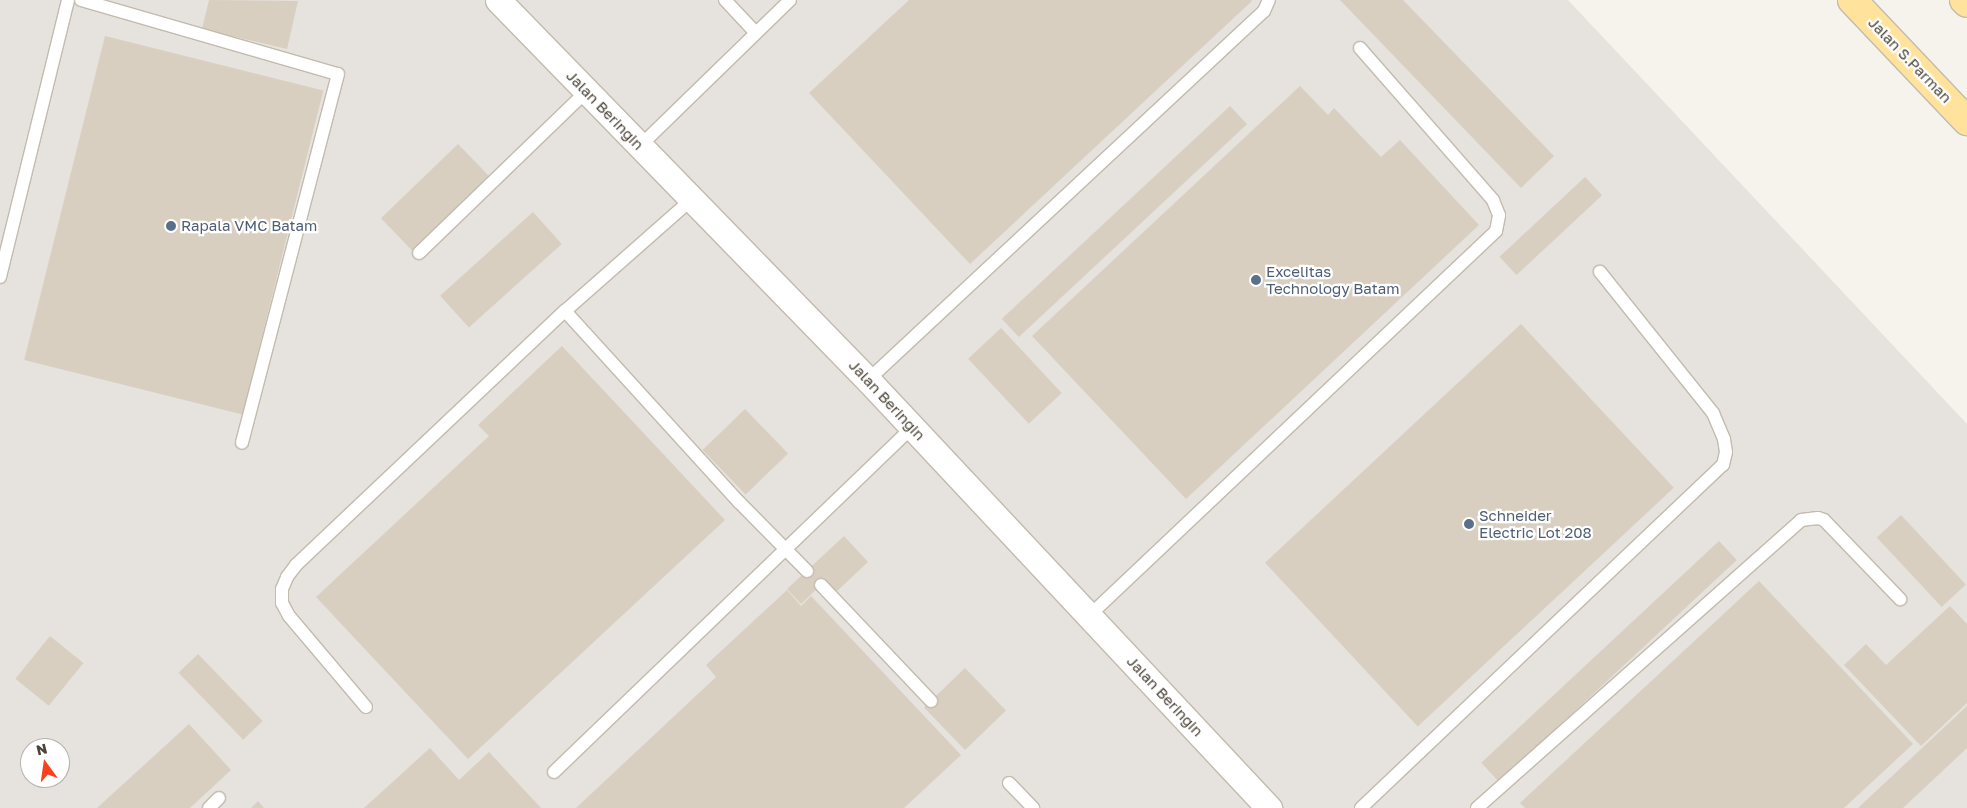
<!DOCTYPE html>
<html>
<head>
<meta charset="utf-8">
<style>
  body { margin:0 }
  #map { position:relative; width:1967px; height:808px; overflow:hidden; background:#f6f3ec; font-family:"Golos Text",sans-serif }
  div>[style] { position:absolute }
  .industrial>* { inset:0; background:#e6e2dd }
  .building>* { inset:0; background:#d8cfc1; transform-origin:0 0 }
  .roads { filter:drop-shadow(1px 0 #c2bbae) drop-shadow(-1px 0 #c2bbae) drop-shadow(0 1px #c2bbae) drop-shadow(0 -1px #c2bbae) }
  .lane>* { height:12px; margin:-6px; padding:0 6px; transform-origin:6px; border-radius:6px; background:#fff }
  .street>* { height:25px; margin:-12.5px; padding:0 12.5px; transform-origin:12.5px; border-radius:12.5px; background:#fff }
  .primary>* { height:28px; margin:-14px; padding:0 14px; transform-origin:14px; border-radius:14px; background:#ffe39c }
  .dots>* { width:14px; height:14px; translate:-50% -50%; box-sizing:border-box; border:2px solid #fff; border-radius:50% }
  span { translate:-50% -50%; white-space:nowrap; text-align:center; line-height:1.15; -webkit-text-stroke:4.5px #fff; paint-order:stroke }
  .street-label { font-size:15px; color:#4b4439 }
  .service-label { font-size:15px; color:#4e5e75 }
  .left { translate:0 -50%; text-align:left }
  .north { position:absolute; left:20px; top:738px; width:50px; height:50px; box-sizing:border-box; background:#fff; border:1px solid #b7b4b0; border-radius:50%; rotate:346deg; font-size:14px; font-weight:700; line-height:20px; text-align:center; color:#4b4439 }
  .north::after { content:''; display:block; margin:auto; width:18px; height:22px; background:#fc3f1d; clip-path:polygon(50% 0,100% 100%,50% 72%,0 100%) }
</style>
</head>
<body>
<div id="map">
  <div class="industrial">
    <div style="clip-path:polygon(evenodd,0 0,1568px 0,1967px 424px,1967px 808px,0 808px,0 0,30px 748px,60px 748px,60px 778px,30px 778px,30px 748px)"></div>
  </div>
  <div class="building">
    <div style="clip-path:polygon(209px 0,298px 1px,287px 49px,202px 29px)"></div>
    <div style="clip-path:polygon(909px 0,1251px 0,1252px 1px,970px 264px,809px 93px)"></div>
    <div style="clip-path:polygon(1340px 0,1403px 0,1554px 156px,1521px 188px)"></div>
    <div style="left:105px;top:36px;width:225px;height:334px;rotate:14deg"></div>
    <div style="clip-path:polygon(1300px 86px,1328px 115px,1334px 108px,1381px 157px,1400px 140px,1479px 225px,1186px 499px,1032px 336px)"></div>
    <div style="left:1230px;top:106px;width:25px;height:312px;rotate:47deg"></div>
    <div style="left:458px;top:144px;width:47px;height:107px;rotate:46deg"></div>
    <div style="left:1585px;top:177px;width:25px;height:117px;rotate:47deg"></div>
    <div style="left:533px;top:212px;width:43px;height:125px;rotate:48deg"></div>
    <div style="left:1521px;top:324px;width:224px;height:350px;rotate:47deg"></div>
    <div style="left:1001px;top:328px;width:89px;height:45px;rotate:47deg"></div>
    <div style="clip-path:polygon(562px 346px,725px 520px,468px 759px,316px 597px,489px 436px,478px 425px)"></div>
    <div style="left:745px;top:409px;width:62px;height:59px;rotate:46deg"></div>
    <div style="left:1901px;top:515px;width:95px;height:33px;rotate:47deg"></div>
    <div style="clip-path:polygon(844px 536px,868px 562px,835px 593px,824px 582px,801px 604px,787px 589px)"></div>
    <div style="left:1719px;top:541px;width:26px;height:325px;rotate:47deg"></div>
    <div style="clip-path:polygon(1759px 581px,1913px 744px,1844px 808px,1525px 808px,1520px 803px)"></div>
    <div style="clip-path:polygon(787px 590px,801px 606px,811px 596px,961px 755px,904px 808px,576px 808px,716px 677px,706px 665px)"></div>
    <div style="clip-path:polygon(1950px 606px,1967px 624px,1967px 703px,1921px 746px,1844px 665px,1866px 644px,1886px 665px)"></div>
    <div style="left:50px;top:636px;width:43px;height:55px;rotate:39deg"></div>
    <div style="left:198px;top:654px;width:93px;height:27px;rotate:46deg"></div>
    <div style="left:965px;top:668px;width:59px;height:57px;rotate:46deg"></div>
    <div style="clip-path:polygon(1967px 706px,1967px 748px,1903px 808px,1858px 808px)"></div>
    <div style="clip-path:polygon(189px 724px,231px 770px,190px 808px,97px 808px)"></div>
    <div style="clip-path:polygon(430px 748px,459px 780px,489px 752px,541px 808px,364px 808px)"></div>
    <div style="clip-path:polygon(258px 801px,264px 808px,251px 808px)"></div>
  </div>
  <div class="roads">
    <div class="lane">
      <div style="left:81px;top:0;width:267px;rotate:16.1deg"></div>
      <div style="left:338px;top:74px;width:381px;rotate:104.6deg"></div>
      <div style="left:725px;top:0;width:45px;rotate:46.8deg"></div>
      <div style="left:640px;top:146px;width:209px;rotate:-44.2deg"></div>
      <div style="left:419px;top:253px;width:233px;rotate:-44deg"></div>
      <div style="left:0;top:277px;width:285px;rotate:-76.2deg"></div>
      <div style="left:565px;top:311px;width:258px;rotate:47.7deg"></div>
      <div style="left:739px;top:502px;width:97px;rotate:45.4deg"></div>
      <div style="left:868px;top:380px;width:541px;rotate:-42.98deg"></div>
      <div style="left:1264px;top:11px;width:12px;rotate:-66deg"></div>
      <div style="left:821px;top:585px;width:160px;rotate:46.5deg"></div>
      <div style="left:1090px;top:615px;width:559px;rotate:-43.4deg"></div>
      <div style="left:1496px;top:231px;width:16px;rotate:-79deg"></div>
      <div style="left:1499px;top:215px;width:16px;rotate:-112deg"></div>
      <div style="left:1493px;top:200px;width:202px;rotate:-131.2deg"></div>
      <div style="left:366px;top:707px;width:119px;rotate:-130.2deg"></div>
      <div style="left:289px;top:616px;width:15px;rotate:-118deg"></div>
      <div style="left:282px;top:603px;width:14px;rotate:-90deg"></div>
      <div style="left:282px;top:589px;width:13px;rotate:-67deg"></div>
      <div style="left:287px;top:577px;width:15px;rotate:-53deg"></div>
      <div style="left:296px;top:565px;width:370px;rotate:-43.4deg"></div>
      <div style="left:565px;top:311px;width:169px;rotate:-41.4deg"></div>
      <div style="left:554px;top:772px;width:498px;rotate:-43.9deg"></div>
      <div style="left:1009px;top:783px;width:35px;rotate:46deg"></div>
      <div style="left:209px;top:808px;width:14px;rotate:-45deg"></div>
      <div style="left:1361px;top:808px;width:499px;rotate:-43.5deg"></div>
      <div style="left:1723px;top:465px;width:13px;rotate:-77deg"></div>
      <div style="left:1726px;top:452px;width:13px;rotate:-99deg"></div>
      <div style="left:1724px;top:439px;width:28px;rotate:-113deg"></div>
      <div style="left:1713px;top:413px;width:181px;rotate:-128.7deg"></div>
      <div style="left:1477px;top:808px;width:433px;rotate:-41.6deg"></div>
      <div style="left:1801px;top:520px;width:17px;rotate:-7deg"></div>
      <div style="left:1818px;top:518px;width:6px;rotate:18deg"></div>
      <div style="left:1824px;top:520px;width:110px;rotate:46.1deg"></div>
    </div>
    <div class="street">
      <div style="left:498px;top:0;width:530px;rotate:45.76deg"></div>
      <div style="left:868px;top:380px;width:587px;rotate:46.87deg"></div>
    </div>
    <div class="primary">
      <div style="left:1852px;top:0;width:167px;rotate:46.5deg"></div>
      <div style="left:1964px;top:0;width:4px;rotate:45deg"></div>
    </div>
  </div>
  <div class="dots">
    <div style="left:171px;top:226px;background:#5c6f8a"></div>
    <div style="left:1256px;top:280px;background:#5c6f8a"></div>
    <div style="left:1469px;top:524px;background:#5c6f8a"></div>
  </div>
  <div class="street-label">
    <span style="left:1910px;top:60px;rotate:46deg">Jalan S.Parman</span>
    <span style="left:605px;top:110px;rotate:46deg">Jalan Beringin</span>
    <span style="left:887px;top:400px;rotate:47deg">Jalan Beringin</span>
    <span style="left:1165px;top:696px;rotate:47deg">Jalan Beringin</span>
  </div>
  <div class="service-label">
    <span class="left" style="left:181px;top:226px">Rapala VMC Batam</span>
    <span class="left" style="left:1266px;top:280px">Excelitas<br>Technology Batam</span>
    <span class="left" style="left:1479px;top:524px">Schneider<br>Electric Lot 208</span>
  </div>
  <div class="north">N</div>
</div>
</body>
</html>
